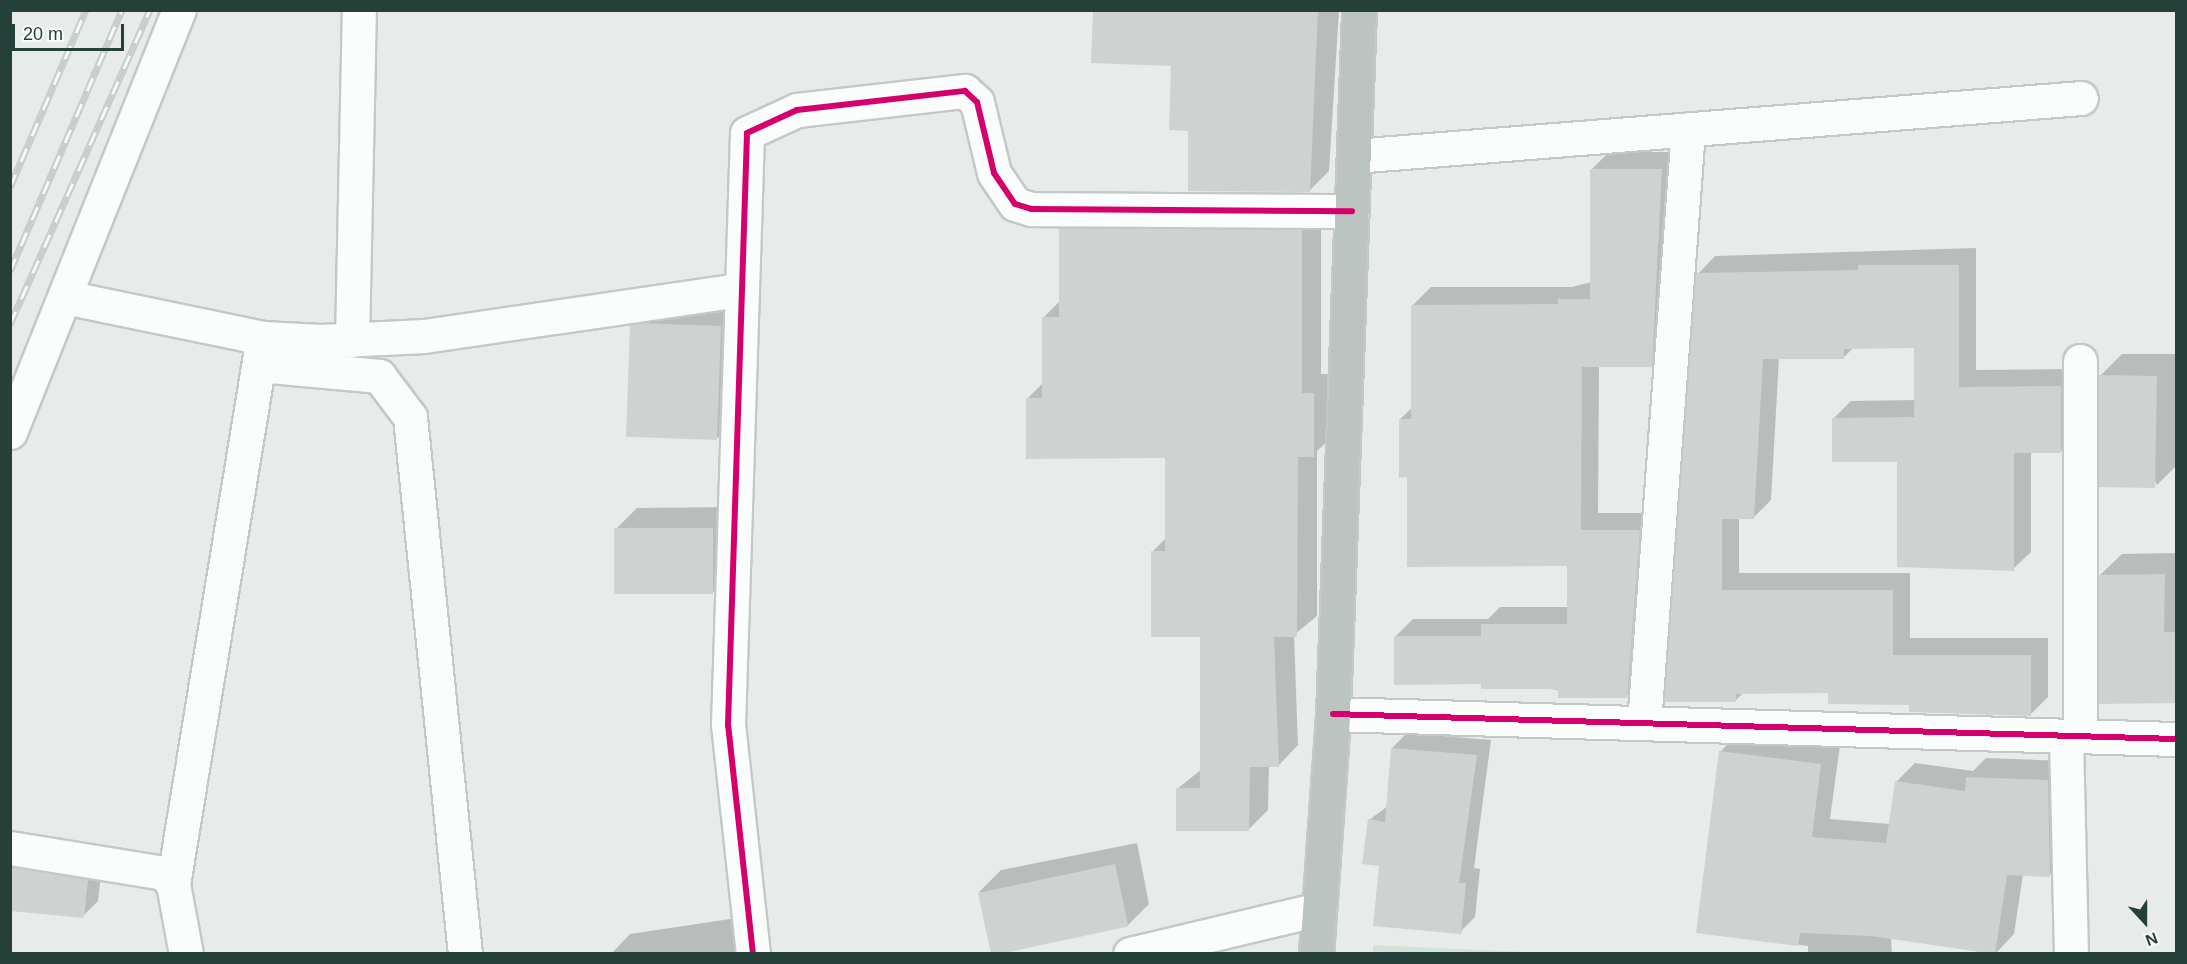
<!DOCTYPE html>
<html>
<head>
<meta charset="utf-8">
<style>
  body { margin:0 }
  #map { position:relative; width:2187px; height:964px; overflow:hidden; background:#e7ecea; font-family:Helvetica,sans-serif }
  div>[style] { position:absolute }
  .green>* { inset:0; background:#d1e4d7 }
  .shadow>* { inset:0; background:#0003 }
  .building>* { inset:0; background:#ced3d1; transform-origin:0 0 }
  .roads { filter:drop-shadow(2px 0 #c4c9c7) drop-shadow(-2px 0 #c4c9c7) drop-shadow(0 2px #c4c9c7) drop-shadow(0 -2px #c4c9c7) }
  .street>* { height:33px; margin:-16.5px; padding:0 16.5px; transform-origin:16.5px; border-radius:16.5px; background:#fbfcfc }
  .secondary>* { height:33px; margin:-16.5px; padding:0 16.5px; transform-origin:16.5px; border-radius:16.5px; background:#fbfcfc }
  .highway>* { height:33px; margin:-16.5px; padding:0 16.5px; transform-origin:16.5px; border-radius:16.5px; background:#bcc4c2 }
  .rail>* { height:7px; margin-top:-3.5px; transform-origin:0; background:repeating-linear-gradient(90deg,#f6faf8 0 14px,#c8cccb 0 28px); box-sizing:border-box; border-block:2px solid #c8cccb }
  .cycleway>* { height:6px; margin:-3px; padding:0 3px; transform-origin:3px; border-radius:3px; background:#d6006c }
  span { translate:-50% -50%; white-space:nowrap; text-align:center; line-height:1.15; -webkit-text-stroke:4.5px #f6faf8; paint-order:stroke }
  .frame { position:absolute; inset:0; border:12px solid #244038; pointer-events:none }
  .north { position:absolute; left:2115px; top:892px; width:60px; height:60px; -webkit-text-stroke:4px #f6faf8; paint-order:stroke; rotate:159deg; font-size:16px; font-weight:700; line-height:24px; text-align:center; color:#244038 }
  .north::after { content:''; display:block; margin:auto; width:21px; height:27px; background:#244038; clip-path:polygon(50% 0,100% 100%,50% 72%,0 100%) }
  .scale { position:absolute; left:12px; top:24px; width:112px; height:27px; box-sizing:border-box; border:3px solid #244038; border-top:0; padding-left:8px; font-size:18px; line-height:21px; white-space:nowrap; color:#244038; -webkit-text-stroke:4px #f6faf8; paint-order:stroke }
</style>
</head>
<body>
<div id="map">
  <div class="green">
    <div style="clip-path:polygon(1373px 945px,1550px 953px,1373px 954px)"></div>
  </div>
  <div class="shadow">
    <div style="clip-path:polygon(1094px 10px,1339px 10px,1329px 171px,1310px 190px,1190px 129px,1173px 64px)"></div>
    <div style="clip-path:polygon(1609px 152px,1679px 152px,1669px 348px,1651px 366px,1599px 366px,1598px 513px,1657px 513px,1644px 678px,1626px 696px,1482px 683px,1395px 637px,1413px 619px,1488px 619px,1500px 607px,1568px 607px,1568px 564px,1408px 476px,1400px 419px,1413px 407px,1413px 305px,1431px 287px,1572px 287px,1591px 282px,1591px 170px)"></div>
    <div style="clip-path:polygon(1080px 209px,1321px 210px,1321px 374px,1333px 374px,1333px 436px,1317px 451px,1317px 616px,1294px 635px,1298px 745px,1279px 765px,1269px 765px,1268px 810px,1249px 829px,1177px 789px,1202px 769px,1202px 635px,1152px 552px,1167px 537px,1167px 457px,1028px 398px,1044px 382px,1044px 317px,1061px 300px,1061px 229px)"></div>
    <div style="clip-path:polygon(1976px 248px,1976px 370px,2078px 369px,2078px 434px,2061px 451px,2031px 451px,2031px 552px,2013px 569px,1899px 461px,1834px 418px,1851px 401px,1916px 400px,1916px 347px,1854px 347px,1844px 357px,1779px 358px,1771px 500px,1754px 517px,1739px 517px,1739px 573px,1910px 573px,1910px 638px,2048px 638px,2048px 697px,2031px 714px,1829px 692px,1744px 692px,1735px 701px,1666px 701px,1698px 274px,1715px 256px)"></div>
    <div style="clip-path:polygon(742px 305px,739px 416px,718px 438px,631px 331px,653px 309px)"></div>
    <div style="clip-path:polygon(2122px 354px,2176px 354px,2176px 466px,2157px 485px,2100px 376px)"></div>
    <div style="clip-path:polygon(734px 507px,735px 570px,713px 592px,615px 530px,637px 508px)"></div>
    <div style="clip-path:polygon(2176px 553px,2176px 719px,2176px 702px,2100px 702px,2100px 575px,2122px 554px)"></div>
    <div style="clip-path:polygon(1407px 733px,1491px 740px,1474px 868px,1480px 869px,1475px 917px,1460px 932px,1381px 864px,1369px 820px,1388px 806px,1392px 748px)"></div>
    <div style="clip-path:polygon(1739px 733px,1840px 745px,1830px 819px,1890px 824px,1896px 782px,1915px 763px,1973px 771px,1986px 758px,2067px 761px,2069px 856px,2050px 875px,2023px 874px,2014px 934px,1995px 954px,1891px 938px,1892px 954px,1808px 954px,1808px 946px,1697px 932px,1720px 752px)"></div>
    <div style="clip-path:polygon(1137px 843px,1149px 904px,1127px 926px,979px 892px,1001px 870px)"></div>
    <div style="clip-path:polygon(10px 849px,102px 865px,98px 901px,83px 916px,10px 909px)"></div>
    <div style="clip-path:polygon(750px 916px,755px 954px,611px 954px,630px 934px)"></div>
  </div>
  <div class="building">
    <div style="clip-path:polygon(1093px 10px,1318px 10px,1310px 192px,1188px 191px,1188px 131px,1169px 130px,1171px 66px,1091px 63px)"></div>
    <div style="clip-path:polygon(1590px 169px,1662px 169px,1652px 367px,1582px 367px,1581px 530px,1640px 530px,1627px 698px,1558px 698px,1558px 689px,1481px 689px,1481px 684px,1394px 685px,1394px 636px,1481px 636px,1481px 624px,1567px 624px,1567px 566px,1407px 567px,1407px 477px,1399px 478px,1399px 419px,1411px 419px,1411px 305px,1558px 304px,1558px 299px,1590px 299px)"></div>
    <div style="clip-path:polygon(1059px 228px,1302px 229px,1302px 393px,1314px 393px,1314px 457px,1298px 457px,1297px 637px,1274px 637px,1279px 767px,1250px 767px,1249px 831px,1176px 831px,1176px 788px,1200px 788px,1200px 637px,1151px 637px,1151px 551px,1165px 551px,1165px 458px,1026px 459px,1026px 398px,1042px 398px,1042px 317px,1059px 317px)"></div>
    <div style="clip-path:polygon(1858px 265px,1959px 265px,1959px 387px,2061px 386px,2061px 453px,2014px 453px,2014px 571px,1897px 567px,1897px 462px,1832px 462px,1832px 418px,1914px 417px,1914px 348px,1844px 349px,1844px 359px,1763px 359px,1754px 519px,1722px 519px,1722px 590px,1893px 590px,1893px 655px,2031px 655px,2031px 716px,1909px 712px,1909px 705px,1828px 704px,1828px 693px,1736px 694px,1736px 702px,1664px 702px,1696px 273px,1858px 270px)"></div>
    <div style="left:721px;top:326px;width:114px;height:91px;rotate:92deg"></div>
    <div style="left:2099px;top:375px;width:58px;height:112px;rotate:1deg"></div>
    <div style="left:713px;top:528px;width:66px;height:99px;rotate:90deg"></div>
    <div style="clip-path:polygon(2165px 574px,2164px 632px,2176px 632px,2176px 703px,2099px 704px,2099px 575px)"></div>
    <div style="clip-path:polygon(1391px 748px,1477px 755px,1459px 883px,1466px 883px,1461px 934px,1373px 926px,1379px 866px,1362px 864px,1368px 819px,1385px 822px)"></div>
    <div style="clip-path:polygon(1719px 751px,1821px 764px,1812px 837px,1886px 843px,1895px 781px,1965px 791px,1966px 777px,2048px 780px,2050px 877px,2007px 875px,1995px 954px,1871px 936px,1800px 933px,1798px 946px,1696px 933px)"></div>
    <div style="left:1115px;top:864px;width:64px;height:140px;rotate:78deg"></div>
    <div style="clip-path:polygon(10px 867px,88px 880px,84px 918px,10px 911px)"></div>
  </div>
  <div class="roads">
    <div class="street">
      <div style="left:1354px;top:156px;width:729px;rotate:-4.56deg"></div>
      <div style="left:65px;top:297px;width:202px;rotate:11.7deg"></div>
      <div style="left:263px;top:338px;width:58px;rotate:3deg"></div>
      <div style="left:321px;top:341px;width:103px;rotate:-2.8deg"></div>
      <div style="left:424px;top:336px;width:319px;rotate:-8.3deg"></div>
      <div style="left:352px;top:340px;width:330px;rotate:-88.8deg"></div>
      <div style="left:259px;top:365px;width:121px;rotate:5.2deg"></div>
      <div style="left:379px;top:376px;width:51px;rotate:52.9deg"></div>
      <div style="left:410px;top:417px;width:540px;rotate:84.15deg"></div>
      <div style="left:1644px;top:723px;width:595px;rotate:-85.76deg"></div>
      <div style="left:2066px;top:736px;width:218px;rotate:88.7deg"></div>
      <div style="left:2080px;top:736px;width:375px;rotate:-90deg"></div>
      <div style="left:10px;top:848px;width:156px;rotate:9.2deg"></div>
      <div style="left:164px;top:873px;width:14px;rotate:51deg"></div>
      <div style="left:173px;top:884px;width:71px;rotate:79.5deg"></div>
      <div style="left:173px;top:884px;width:548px;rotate:-80.66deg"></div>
      <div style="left:753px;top:954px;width:230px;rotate:-96.2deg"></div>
      <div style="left:728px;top:725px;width:592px;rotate:-88.16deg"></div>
      <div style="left:747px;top:133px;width:55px;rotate:-24.7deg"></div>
      <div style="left:797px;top:110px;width:169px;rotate:-6.5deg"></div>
      <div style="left:965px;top:91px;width:16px;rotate:43deg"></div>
      <div style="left:977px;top:102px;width:73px;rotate:76.5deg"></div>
      <div style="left:994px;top:173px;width:37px;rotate:56deg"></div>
      <div style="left:1015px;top:204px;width:17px;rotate:17deg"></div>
      <div style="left:1031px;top:209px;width:321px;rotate:0.4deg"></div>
      <div style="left:1130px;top:954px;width:194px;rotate:-13.4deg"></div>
    </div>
    <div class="secondary">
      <div style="left:10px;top:432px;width:455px;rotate:-68.2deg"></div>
      <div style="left:1333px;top:714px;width:843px;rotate:1.7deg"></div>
    </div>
    <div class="highway">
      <div style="left:1316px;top:954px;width:241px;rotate:-85.9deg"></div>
      <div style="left:1333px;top:714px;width:704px;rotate:-87.88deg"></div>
    </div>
  </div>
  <div class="rail">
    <div style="left:10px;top:187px;width:193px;rotate:-66.8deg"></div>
    <div style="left:10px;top:271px;width:284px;rotate:-66.8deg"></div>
    <div style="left:10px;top:324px;width:344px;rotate:-66deg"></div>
  </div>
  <div class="cycleway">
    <div style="left:1333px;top:714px;width:843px;rotate:1.7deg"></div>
    <div style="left:753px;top:954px;width:230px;rotate:-96.2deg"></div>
    <div style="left:728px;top:725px;width:592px;rotate:-88.16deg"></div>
    <div style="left:747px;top:133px;width:55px;rotate:-24.7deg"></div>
    <div style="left:797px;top:110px;width:169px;rotate:-6.5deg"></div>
    <div style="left:965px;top:91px;width:16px;rotate:43deg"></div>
    <div style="left:977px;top:102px;width:73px;rotate:76.5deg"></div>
    <div style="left:994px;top:173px;width:37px;rotate:56deg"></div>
    <div style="left:1015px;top:204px;width:17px;rotate:17deg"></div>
    <div style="left:1031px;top:209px;width:321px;rotate:0.4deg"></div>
  </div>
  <div class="frame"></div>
  <div class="north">N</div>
  <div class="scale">20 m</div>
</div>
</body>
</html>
